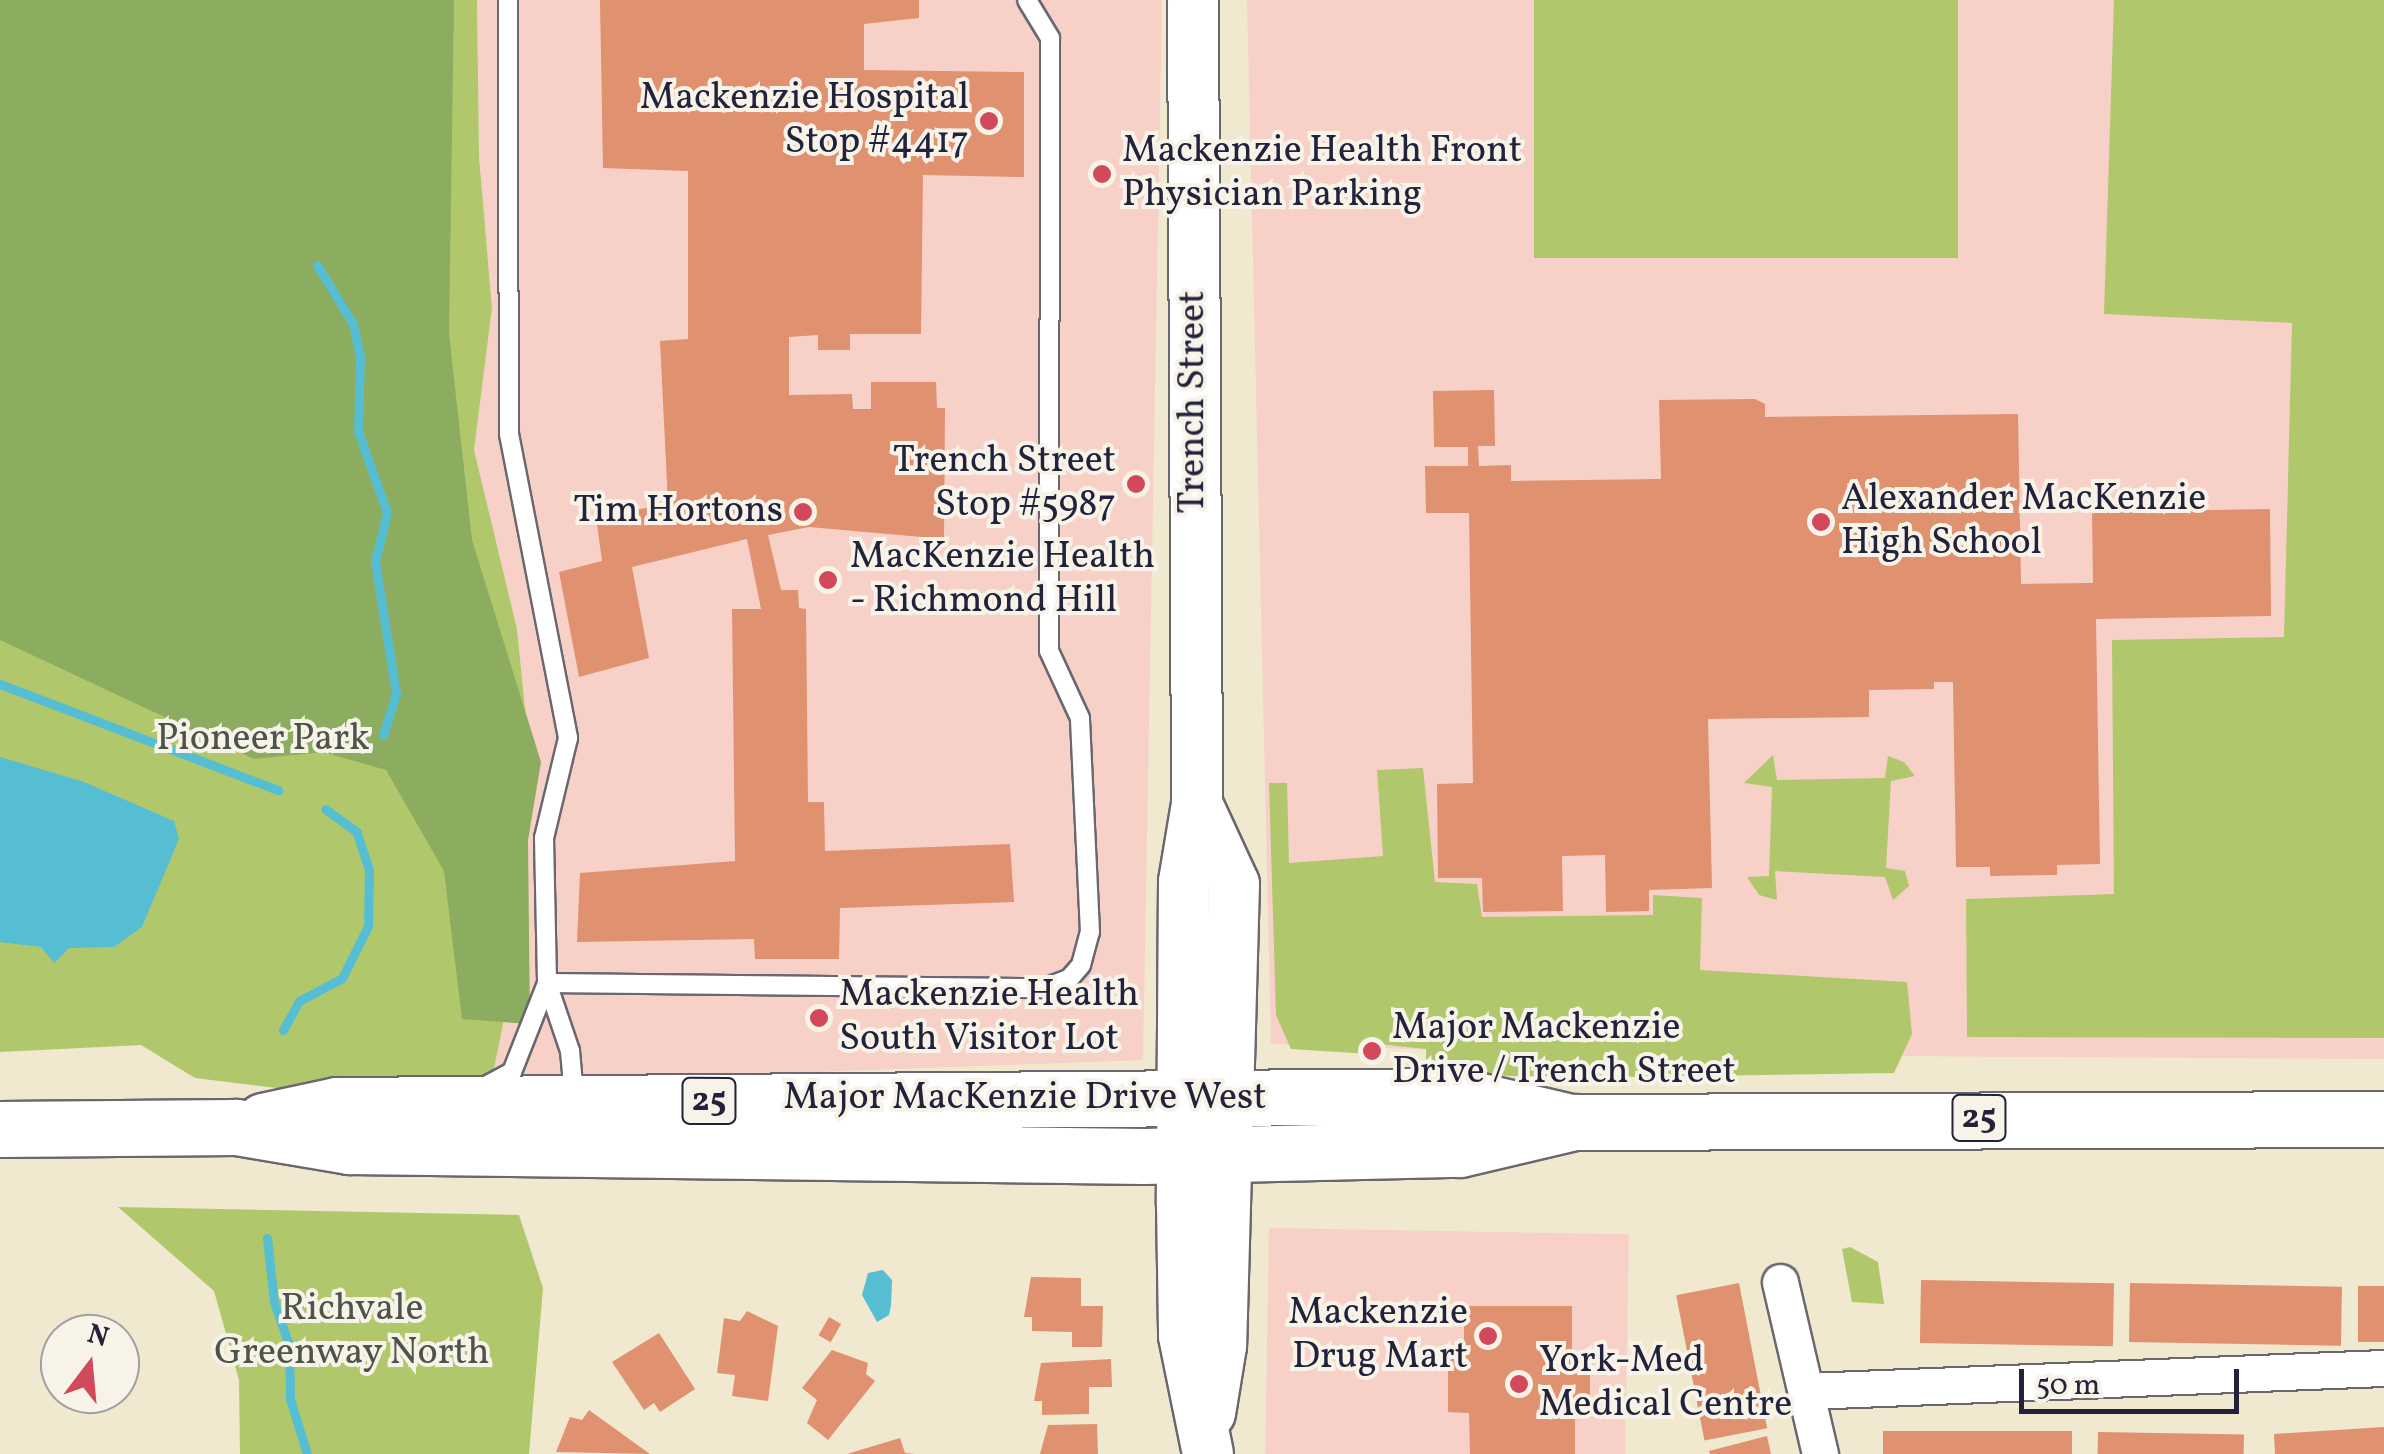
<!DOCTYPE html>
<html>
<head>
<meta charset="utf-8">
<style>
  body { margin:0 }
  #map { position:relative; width:2384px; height:1454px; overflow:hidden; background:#f0e8cf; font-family:Vollkorn,serif }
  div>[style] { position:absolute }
  .built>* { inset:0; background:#f7d1c8; transform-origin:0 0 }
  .green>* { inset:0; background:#b1c76b; transform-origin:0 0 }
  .forest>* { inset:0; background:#8cac5f }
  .water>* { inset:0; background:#56bed3 }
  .stream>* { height:9px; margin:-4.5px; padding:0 4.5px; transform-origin:4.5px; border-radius:4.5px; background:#56bed3 }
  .building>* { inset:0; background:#e0916f; transform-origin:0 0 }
  .roads { filter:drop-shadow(2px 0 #6a676f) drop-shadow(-2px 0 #6a676f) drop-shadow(0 2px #6a676f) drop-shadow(0 -2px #6a676f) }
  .lane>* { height:18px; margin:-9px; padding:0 9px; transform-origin:9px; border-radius:9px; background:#fff }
  .street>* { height:35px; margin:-17.5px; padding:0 17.5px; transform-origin:17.5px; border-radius:17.5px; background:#fff }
  .secondary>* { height:50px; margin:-25px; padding:0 25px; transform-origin:25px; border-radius:25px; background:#fff }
  .primary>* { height:55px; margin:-27.5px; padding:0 27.5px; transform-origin:27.5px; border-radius:27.5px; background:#fff }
  .dots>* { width:28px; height:28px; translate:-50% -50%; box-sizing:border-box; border:5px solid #f7f3e8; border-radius:50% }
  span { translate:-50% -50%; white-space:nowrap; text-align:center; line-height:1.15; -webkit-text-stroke:8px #f7f3e8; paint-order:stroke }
  .shield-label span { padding:2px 8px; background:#f7f3e8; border:2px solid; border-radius:8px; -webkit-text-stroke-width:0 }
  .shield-label { font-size:35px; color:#22223b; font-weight:700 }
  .poi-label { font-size:38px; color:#22223b }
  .right { translate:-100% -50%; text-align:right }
  .left { translate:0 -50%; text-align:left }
  .street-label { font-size:38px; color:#22223b }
  .park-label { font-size:38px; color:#4d5449 }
  .north { position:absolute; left:40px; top:1314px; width:100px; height:100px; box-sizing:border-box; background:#f7f3e8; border:2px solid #a29fa3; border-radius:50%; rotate:16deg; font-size:28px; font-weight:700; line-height:40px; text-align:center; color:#22223b }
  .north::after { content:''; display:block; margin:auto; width:35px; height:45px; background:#d1495b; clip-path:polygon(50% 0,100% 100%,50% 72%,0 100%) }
  .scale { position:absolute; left:2019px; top:1369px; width:220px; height:45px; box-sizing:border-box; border:5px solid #22223b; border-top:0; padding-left:12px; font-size:30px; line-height:35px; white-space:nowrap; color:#22223b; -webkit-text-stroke:8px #f7f3e8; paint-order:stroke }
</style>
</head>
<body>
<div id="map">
  <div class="built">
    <div style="clip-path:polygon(477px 0,1162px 0,1143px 1060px,491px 1084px,513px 974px,531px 768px,517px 629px,474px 450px,492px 308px,479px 156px)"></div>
    <div style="clip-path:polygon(1247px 0,2384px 0,2384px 1059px,1556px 1054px,1271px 1044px)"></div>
    <div style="left:1269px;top:1228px;width:360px;height:226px;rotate:1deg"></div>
  </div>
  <div class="green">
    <div style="clip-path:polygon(0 0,477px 0,479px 156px,492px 308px,474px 450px,517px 629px,531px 768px,513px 974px,491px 1084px,367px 1099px,195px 1078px,141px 1045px,0 1052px)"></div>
    <div style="left:1534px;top:0;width:424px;height:258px"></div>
    <div style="clip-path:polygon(2114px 0,2384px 0,2384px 1038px,1967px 1037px,1966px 899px,2114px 894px,2112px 640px,2284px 637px,2292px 323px,2104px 314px)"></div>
    <div style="clip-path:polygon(1773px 755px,1777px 780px,1885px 778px,1888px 756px,1904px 762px,1915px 776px,1891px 781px,1886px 868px,1905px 871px,1909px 886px,1893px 900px,1885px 877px,1775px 871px,1777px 900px,1759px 895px,1747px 877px,1769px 876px,1772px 787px,1744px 783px)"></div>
    <div style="clip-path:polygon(1423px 768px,1435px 882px,1477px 884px,1482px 917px,1653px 915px,1653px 895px,1702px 898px,1700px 970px,1907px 982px,1912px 1034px,1894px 1073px,1555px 1078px,1426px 1072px,1426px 1049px,1370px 1043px,1370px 1054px,1291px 1049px,1276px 1015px,1269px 783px,1287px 783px,1289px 863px,1383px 856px,1377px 770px)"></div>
    <div style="clip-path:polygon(118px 1207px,519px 1215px,543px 1288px,529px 1454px,240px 1454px,239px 1380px,214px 1291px)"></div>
    <div style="clip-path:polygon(1850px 1247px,1878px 1262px,1884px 1304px,1852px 1302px,1842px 1249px)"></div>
  </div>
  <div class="forest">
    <div style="clip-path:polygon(0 0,454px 0,449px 334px,472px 540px,541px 762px,528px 840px,530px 1024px,462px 1019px,444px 871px,386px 770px,323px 752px,254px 759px,0 640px)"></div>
  </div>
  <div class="water">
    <div style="clip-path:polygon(0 757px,84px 782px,174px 821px,179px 839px,142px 927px,114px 947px,69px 948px,54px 963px,41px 947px,0 942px)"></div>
    <div style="clip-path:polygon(883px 1270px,892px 1280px,891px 1305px,889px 1315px,877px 1322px,862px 1295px,868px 1273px)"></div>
  </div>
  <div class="stream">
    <div style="left:317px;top:265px;width:69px;rotate:58.6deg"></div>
    <div style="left:353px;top:324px;width:34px;rotate:78deg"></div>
    <div style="left:360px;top:357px;width:74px;rotate:91.5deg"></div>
    <div style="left:358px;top:431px;width:87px;rotate:70.5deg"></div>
    <div style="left:387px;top:513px;width:49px;rotate:104deg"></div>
    <div style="left:375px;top:561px;width:135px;rotate:81deg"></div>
    <div style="left:396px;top:694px;width:43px;rotate:107.6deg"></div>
    <div style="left:0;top:684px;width:298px;rotate:20.9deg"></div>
    <div style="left:283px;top:1030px;width:33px;rotate:-61deg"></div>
    <div style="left:299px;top:1001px;width:49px;rotate:-28.1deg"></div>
    <div style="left:342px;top:978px;width:58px;rotate:-63.4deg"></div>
    <div style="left:368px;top:926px;width:56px;rotate:-89deg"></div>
    <div style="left:369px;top:870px;width:40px;rotate:-108deg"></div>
    <div style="left:357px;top:832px;width:39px;rotate:-144deg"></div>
    <div style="left:267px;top:1238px;width:64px;rotate:83.8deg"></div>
    <div style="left:274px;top:1302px;width:46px;rotate:70.8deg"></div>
    <div style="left:289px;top:1345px;width:54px;rotate:88.9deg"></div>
    <div style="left:290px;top:1399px;width:58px;rotate:72.8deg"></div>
  </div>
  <div class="building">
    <div style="clip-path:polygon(600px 0,919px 0,919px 18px,864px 24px,864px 70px,1024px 72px,1024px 177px,923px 175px,921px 334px,850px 334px,850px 350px,818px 350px,818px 335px,789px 337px,789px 395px,852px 394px,853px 409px,871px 409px,871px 382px,936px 382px,937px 408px,945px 408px,944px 539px,809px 527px,768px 535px,781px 590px,798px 590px,799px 608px,806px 609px,808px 802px,824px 802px,825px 851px,1010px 844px,1014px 902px,840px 908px,839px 959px,755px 959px,754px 939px,577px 942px,580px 873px,735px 861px,732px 609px,761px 609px,747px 539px,632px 567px,649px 658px,579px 677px,559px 572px,602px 561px,596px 517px,668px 504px,660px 341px,688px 339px,688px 171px,603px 168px)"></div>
    <div style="clip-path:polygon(1494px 390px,1495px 446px,1478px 446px,1479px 466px,1511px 465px,1511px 481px,1661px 479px,1659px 400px,1755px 399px,1765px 404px,1765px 417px,2018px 414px,2021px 584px,2093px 583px,2092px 512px,2270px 509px,2271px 616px,2096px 619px,2100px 864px,2057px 865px,2057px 875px,1990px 876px,1990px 867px,1956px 867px,1953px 682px,1934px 682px,1934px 689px,1869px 690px,1869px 717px,1708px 719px,1712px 888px,1649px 890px,1649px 911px,1606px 912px,1605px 855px,1562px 856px,1563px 911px,1483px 912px,1482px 878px,1438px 878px,1437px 784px,1473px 783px,1469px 513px,1426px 513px,1425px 466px,1468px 466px,1468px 447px,1434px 447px,1433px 391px)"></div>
    <div style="clip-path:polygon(1031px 1277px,1081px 1278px,1081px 1306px,1103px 1306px,1102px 1347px,1072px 1347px,1072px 1332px,1032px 1331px,1032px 1317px,1024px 1317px)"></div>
    <div style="left:1921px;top:1280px;width:193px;height:63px;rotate:1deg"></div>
    <div style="left:1739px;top:1283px;width:148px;height:64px;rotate:79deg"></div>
    <div style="left:2130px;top:1283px;width:212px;height:59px;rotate:1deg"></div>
    <div style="left:2358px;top:1286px;width:26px;height:56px"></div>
    <div style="clip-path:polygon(1464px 1306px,1572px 1306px,1572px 1359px,1590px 1359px,1590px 1410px,1575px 1409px,1575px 1454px,1470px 1454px,1469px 1413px,1448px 1412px,1448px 1357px,1464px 1356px)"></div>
    <div style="clip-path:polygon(747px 1311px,778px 1326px,768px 1401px,732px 1396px,735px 1375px,717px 1373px,724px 1318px,740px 1321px)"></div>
    <div style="left:829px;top:1317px;width:14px;height:21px;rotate:30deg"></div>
    <div style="clip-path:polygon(659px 1333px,695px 1389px,660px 1412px,654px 1403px,644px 1410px,612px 1362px)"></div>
    <div style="clip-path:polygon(832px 1350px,868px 1363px,866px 1374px,875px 1381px,828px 1440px,807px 1423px,817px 1400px,802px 1388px)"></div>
    <div style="clip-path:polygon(1111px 1359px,1112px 1387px,1089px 1387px,1089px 1414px,1042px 1415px,1042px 1401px,1034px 1401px,1041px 1363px)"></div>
    <div style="clip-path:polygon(589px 1410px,650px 1454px,556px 1452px,570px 1417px,582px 1420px)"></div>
    <div style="clip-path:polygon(1097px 1424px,1098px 1454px,1040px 1454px,1048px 1425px)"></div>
    <div style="clip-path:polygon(2384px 1427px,2384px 1454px,2275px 1454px,2274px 1434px)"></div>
    <div style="left:1883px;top:1431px;width:189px;height:23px"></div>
    <div style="left:2098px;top:1432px;width:146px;height:22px;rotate:1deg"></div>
    <div style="clip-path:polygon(1767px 1436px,1771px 1454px,1710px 1454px,1709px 1451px)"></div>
    <div style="clip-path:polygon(900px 1438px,905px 1453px,915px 1454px,847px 1454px)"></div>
  </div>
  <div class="roads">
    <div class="lane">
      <div style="left:508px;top:0;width:434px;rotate:89.9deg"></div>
      <div style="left:509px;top:434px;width:310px;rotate:79deg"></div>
      <div style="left:568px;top:738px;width:103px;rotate:103.5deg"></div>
      <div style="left:544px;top:838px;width:145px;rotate:88.8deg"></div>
      <div style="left:547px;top:983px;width:72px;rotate:71.3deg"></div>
      <div style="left:570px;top:1051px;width:45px;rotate:84.9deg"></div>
      <div style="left:547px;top:983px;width:498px;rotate:0.6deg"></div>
      <div style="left:1045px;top:988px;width:26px;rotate:-21deg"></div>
      <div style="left:1069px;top:979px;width:18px;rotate:-49deg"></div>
      <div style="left:1081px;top:965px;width:34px;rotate:-75deg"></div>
      <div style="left:1090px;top:932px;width:214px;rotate:-92.7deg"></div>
      <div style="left:1080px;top:718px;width:74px;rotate:-114.8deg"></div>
      <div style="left:1049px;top:651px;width:613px;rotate:-89.91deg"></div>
      <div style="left:1050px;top:38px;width:44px;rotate:-121.2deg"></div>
      <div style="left:482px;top:1088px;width:34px;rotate:-28deg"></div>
      <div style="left:512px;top:1072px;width:96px;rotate:-68.5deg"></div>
    </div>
    <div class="street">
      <div style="left:1780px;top:1282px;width:177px;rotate:76.9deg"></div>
      <div style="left:1808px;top:1391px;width:576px;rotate:-2.29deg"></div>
    </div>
    <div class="secondary">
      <div style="left:1193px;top:0;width:804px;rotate:89.71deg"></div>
      <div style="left:1197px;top:804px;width:79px;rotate:99.5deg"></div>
      <div style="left:1184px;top:882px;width:322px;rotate:90.4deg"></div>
      <div style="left:1182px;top:1204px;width:132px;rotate:89.1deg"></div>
      <div style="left:1184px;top:1336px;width:120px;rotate:78.5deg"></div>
      <div style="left:1197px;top:804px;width:88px;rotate:65.2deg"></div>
      <div style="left:1234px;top:884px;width:462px;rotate:91.6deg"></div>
      <div style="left:1221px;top:1346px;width:68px;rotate:99.3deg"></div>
    </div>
    <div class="primary">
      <div style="left:263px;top:1121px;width:76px;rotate:-12.2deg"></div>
      <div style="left:337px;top:1105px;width:1122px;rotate:-0.46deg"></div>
      <div style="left:1459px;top:1096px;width:106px;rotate:13.1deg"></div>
      <div style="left:0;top:1129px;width:236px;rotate:-0.5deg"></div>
      <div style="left:236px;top:1127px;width:115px;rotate:9.5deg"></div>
      <div style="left:349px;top:1146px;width:795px;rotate:0.72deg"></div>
      <div style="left:1144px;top:1156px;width:316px;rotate:-1.3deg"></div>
      <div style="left:1460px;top:1149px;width:117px;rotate:-13.3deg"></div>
      <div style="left:1574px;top:1122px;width:810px;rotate:-0.21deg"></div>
    </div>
  </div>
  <div class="dots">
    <div style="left:989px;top:121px;background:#d1495b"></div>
    <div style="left:1102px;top:174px;background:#d1495b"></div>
    <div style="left:1136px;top:484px;background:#d1495b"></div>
    <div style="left:803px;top:512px;background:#d1495b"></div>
    <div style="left:1821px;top:522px;background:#d1495b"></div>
    <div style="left:828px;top:580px;background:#d1495b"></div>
    <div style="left:819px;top:1018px;background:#d1495b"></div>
    <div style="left:1372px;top:1051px;background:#d1495b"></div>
    <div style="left:1488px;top:1336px;background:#d1495b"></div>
    <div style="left:1519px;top:1384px;background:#d1495b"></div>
  </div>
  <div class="shield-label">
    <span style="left:709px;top:1101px">25</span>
    <span style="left:1979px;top:1118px">25</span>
  </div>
  <div class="poi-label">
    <span class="right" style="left:969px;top:121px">Mackenzie Hospital<br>Stop #4417</span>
    <span class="left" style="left:1122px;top:174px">Mackenzie Health Front<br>Physician Parking</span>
    <span class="right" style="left:1116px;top:484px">Trench Street<br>Stop #5987</span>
    <span class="left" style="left:1841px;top:522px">Alexander MacKenzie<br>High School</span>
    <span class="right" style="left:783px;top:512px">Tim Hortons</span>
    <span class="left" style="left:850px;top:580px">MacKenzie Health<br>- Richmond Hill</span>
    <span class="left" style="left:839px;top:1018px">Mackenzie Health<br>South Visitor Lot</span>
    <span class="left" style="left:1392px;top:1051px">Major Mackenzie<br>Drive / Trench Street</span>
    <span class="right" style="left:1468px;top:1336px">Mackenzie<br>Drug Mart</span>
    <span class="left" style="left:1539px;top:1384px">York-Med<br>Medical Centre</span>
  </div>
  <div class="street-label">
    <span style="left:1194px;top:402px;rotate:-90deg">Trench Street</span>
    <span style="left:1025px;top:1099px">Major MacKenzie Drive West</span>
  </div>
  <div class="park-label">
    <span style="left:263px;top:740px">Pioneer Park</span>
    <span style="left:352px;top:1332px">Richvale<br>Greenway North</span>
  </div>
  <div class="north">N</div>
  <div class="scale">50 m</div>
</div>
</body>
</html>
